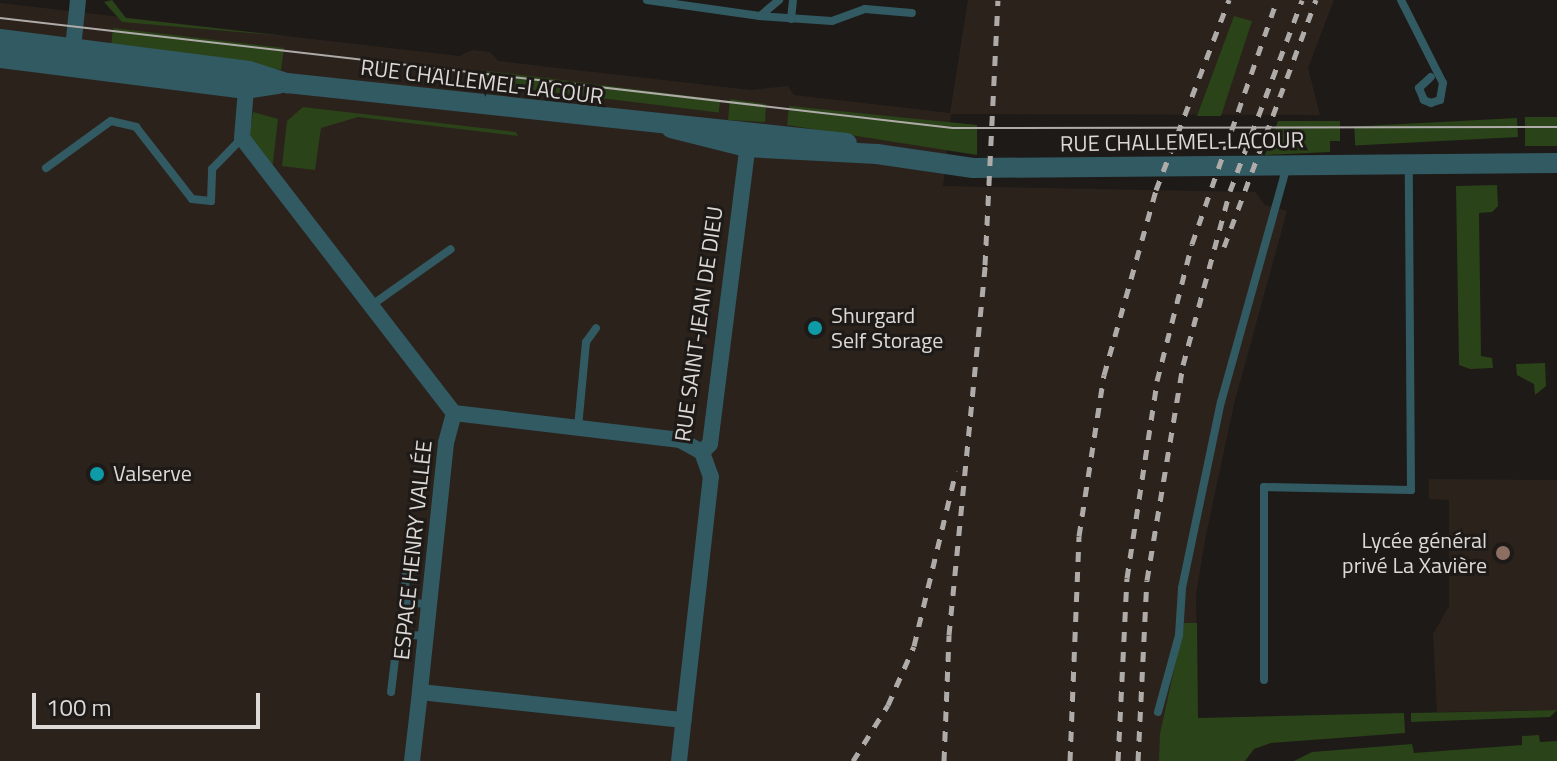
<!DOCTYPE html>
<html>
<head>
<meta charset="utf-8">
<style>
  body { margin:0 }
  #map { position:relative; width:1557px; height:761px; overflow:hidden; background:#1e1a17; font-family:"Titillium Web",sans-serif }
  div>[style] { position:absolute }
  .built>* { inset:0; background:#2b221c }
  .green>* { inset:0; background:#2a4318; transform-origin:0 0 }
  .service>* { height:8px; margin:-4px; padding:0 4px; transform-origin:4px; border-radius:4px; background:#325a63 }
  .minor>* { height:16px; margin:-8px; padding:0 8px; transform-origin:8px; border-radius:8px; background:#325a63 }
  .tertiary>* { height:20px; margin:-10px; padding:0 10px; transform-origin:10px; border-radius:10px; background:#325a63 }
  .tram>* { height:2px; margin:-1px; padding:0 1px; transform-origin:1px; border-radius:1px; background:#aeaba9 }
  .rail>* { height:5px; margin-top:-2.5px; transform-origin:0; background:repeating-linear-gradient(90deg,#aeaba9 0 10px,transparent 0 20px) }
  .dots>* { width:22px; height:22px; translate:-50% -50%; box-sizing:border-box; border:4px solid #1e1a17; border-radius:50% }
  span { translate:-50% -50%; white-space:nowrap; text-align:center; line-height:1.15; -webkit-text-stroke:6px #1e1a17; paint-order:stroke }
  .street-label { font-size:22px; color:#dcd9d7 }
  .poi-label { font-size:22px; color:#dcd9d7 }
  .left { translate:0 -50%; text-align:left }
  .right { translate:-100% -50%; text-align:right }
  .scale { position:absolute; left:32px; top:693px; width:228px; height:36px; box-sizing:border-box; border:4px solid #dcd9d7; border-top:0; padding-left:10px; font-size:24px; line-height:28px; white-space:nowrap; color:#dcd9d7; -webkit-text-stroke:6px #1e1a17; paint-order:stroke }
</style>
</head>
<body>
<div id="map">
  <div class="built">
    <div style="clip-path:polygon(968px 0,1334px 0,1308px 68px,1320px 115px,951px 114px,943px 186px,1255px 192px,1265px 205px,1287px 211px,1234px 404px,1206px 535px,1196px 595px,1198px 761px,0 761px,0 3px,459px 56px,473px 50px,490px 52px,498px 61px,751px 90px,788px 86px,794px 95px,950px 113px)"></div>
    <div style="clip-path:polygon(1429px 479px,1557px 480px,1557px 710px,1437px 712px,1433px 634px,1449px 606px,1449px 500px,1429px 499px)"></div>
  </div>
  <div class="green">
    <div style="clip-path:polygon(112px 0,126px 18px,285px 36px,122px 22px,104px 2px)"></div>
    <div style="clip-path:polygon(1234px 16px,1252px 21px,1221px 116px,1197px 116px)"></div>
    <div style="clip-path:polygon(113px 28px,284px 48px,281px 70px,111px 46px)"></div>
    <div style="left:487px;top:71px;width:235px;height:13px;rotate:7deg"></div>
    <div style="clip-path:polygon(730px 99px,766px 104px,765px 122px,728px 120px)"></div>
    <div style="clip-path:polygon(789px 106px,977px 125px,977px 155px,787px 125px)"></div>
    <div style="clip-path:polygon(303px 107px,516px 132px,518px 136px,358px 117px,321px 128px,315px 170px,282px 166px,287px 121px)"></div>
    <div style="clip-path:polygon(253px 112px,278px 119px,272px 171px,249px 136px)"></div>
    <div style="left:1557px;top:117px;width:29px;height:32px;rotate:90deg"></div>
    <div style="left:1517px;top:118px;width:19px;height:163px;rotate:87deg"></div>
    <div style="clip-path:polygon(1278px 121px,1340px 121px,1340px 141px,1330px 141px,1330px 152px,1265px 155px)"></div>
    <div style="clip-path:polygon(1497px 185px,1498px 206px,1492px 212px,1479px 213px,1481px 356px,1492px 358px,1493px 368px,1470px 369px,1459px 365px,1456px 186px)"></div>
    <div style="clip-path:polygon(1545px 363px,1546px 386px,1535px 395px,1534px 384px,1517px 375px,1516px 364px)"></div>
    <div style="clip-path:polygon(1184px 623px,1197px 623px,1198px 718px,1404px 713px,1405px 733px,1271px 743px,1254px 749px,1245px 761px,1159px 761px,1160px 734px)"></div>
    <div style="clip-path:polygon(1557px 710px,1550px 717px,1411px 722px,1411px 713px)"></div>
    <div style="clip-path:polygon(1539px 735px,1540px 742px,1557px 741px,1557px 761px,1294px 761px,1312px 752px,1412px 744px,1414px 753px,1522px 745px,1522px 736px)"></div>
  </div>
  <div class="service">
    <div style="left:647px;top:0;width:114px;rotate:8.1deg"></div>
    <div style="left:760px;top:16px;width:25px;rotate:-40deg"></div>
    <div style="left:1401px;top:0;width:93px;rotate:63.2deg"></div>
    <div style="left:1443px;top:83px;width:17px;rotate:100deg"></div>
    <div style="left:1440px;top:100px;width:9px;rotate:162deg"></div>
    <div style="left:1431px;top:103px;width:8px;rotate:-157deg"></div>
    <div style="left:1424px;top:100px;width:13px;rotate:-113deg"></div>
    <div style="left:1419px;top:88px;width:16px;rotate:-43deg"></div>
    <div style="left:760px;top:16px;width:72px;rotate:4deg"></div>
    <div style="left:832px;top:21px;width:35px;rotate:-20deg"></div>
    <div style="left:865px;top:9px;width:47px;rotate:4.9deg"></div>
    <div style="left:791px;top:19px;width:19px;rotate:-84deg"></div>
    <div style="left:46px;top:168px;width:80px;rotate:-35.9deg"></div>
    <div style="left:111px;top:121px;width:26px;rotate:13deg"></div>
    <div style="left:136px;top:127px;width:91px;rotate:52.1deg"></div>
    <div style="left:192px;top:199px;width:19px;rotate:6deg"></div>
    <div style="left:211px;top:201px;width:32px;rotate:-88deg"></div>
    <div style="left:212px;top:169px;width:43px;rotate:-45.9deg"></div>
    <div style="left:369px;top:307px;width:100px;rotate:-35.3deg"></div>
    <div style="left:578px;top:427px;width:85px;rotate:-84.6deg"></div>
    <div style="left:586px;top:342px;width:17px;rotate:-54deg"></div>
    <div style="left:408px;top:552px;width:49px;rotate:94.7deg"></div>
    <div style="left:404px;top:601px;width:25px;rotate:9deg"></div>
    <div style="left:1264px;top:680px;width:193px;rotate:-90deg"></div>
    <div style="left:1264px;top:487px;width:147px;rotate:1.2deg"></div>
    <div style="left:1411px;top:490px;width:327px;rotate:-90.4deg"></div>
    <div style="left:391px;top:692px;width:58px;rotate:-83.1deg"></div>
    <div style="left:398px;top:634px;width:28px;rotate:4deg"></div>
    <div style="left:1158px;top:712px;width:80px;rotate:-74.7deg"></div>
    <div style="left:1179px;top:635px;width:47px;rotate:-86.3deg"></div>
    <div style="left:1182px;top:588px;width:190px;rotate:-78.2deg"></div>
    <div style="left:1221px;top:402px;width:245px;rotate:-74.4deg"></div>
  </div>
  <div class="minor">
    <div style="left:72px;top:58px;width:58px;rotate:-84.1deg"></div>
    <div style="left:246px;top:89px;width:49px;rotate:94.7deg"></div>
    <div style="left:242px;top:138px;width:347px;rotate:52.4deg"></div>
    <div style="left:454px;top:413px;width:228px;rotate:6.8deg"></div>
    <div style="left:680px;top:440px;width:25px;rotate:29deg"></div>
    <div style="left:454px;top:413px;width:31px;rotate:105deg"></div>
    <div style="left:446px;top:443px;width:250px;rotate:96deg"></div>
    <div style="left:420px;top:692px;width:265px;rotate:6.1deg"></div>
    <div style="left:412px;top:761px;width:69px;rotate:-83.4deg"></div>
    <div style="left:679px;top:761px;width:286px;rotate:-83.6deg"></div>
    <div style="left:711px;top:477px;width:27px;rotate:-110deg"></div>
    <div style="left:702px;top:452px;width:11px;rotate:-45deg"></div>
    <div style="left:710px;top:444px;width:310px;rotate:-82.8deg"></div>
  </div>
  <div class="tertiary">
    <div style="left:0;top:39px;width:251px;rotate:7.3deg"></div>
    <div style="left:249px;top:71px;width:40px;rotate:18deg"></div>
    <div style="left:287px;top:83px;width:563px;rotate:6.12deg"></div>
    <div style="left:0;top:58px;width:248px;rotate:7.2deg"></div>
    <div style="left:246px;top:89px;width:33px;rotate:-9deg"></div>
    <div style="left:671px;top:128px;width:77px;rotate:14.2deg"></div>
    <div style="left:746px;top:147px;width:131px;rotate:3.1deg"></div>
    <div style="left:877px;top:154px;width:97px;rotate:8.3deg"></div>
    <div style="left:973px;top:168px;width:584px;rotate:-0.49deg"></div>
  </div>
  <div class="tram">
    <div style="left:0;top:18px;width:959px;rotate:6.58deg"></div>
    <div style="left:953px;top:128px;width:604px;rotate:-0.09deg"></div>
  </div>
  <div class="rail">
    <div style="left:1224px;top:247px;width:264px;rotate:-69.6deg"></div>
    <div style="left:853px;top:761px;width:66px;rotate:-58deg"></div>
    <div style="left:888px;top:705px;width:64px;rotate:-66.2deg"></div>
    <div style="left:914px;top:646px;width:180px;rotate:-76.5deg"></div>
    <div style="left:944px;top:761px;width:126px;rotate:-87.7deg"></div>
    <div style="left:949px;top:635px;width:372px;rotate:-84.4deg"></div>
    <div style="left:985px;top:265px;width:265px;rotate:-87.2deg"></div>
    <div style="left:1070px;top:761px;width:225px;rotate:-87.7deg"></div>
    <div style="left:1079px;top:536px;width:163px;rotate:-81.2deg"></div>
    <div style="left:1104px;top:375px;width:192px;rotate:-74.3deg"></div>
    <div style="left:1156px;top:190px;width:204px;rotate:-69deg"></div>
    <div style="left:1118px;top:761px;width:183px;rotate:-87.2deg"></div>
    <div style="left:1127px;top:578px;width:199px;rotate:-81.3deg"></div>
    <div style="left:1157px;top:381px;width:141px;rotate:-75.7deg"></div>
    <div style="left:1192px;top:244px;width:258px;rotate:-70.8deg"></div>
    <div style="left:1138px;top:761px;width:181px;rotate:-87.2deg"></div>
    <div style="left:1147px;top:580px;width:218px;rotate:-80.5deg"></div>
    <div style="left:1183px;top:365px;width:180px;rotate:-74.9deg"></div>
    <div style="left:1230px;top:191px;width:204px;rotate:-69.3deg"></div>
  </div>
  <div class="dots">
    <div style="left:815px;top:328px;background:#0f9aa8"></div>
    <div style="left:97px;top:474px;background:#0f9aa8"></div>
    <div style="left:1503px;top:553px;background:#8d6e63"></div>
  </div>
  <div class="street-label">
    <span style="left:482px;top:82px;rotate:7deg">RUE CHALLEMEL-LACOUR</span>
    <span style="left:1182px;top:142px;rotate:-1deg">RUE CHALLEMEL-LACOUR</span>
    <span style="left:699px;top:324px;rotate:-82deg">RUE SAINT-JEAN DE DIEU</span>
    <span style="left:413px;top:550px;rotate:-84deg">ESPACE HENRY VALLÉE</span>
  </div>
  <div class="poi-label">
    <span class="left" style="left:831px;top:328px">Shurgard<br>Self Storage</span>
    <span class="left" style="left:113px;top:474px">Valserve</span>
    <span class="right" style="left:1487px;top:553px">Lycée général<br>privé La Xavière</span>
  </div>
  <div class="scale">100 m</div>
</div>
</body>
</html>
